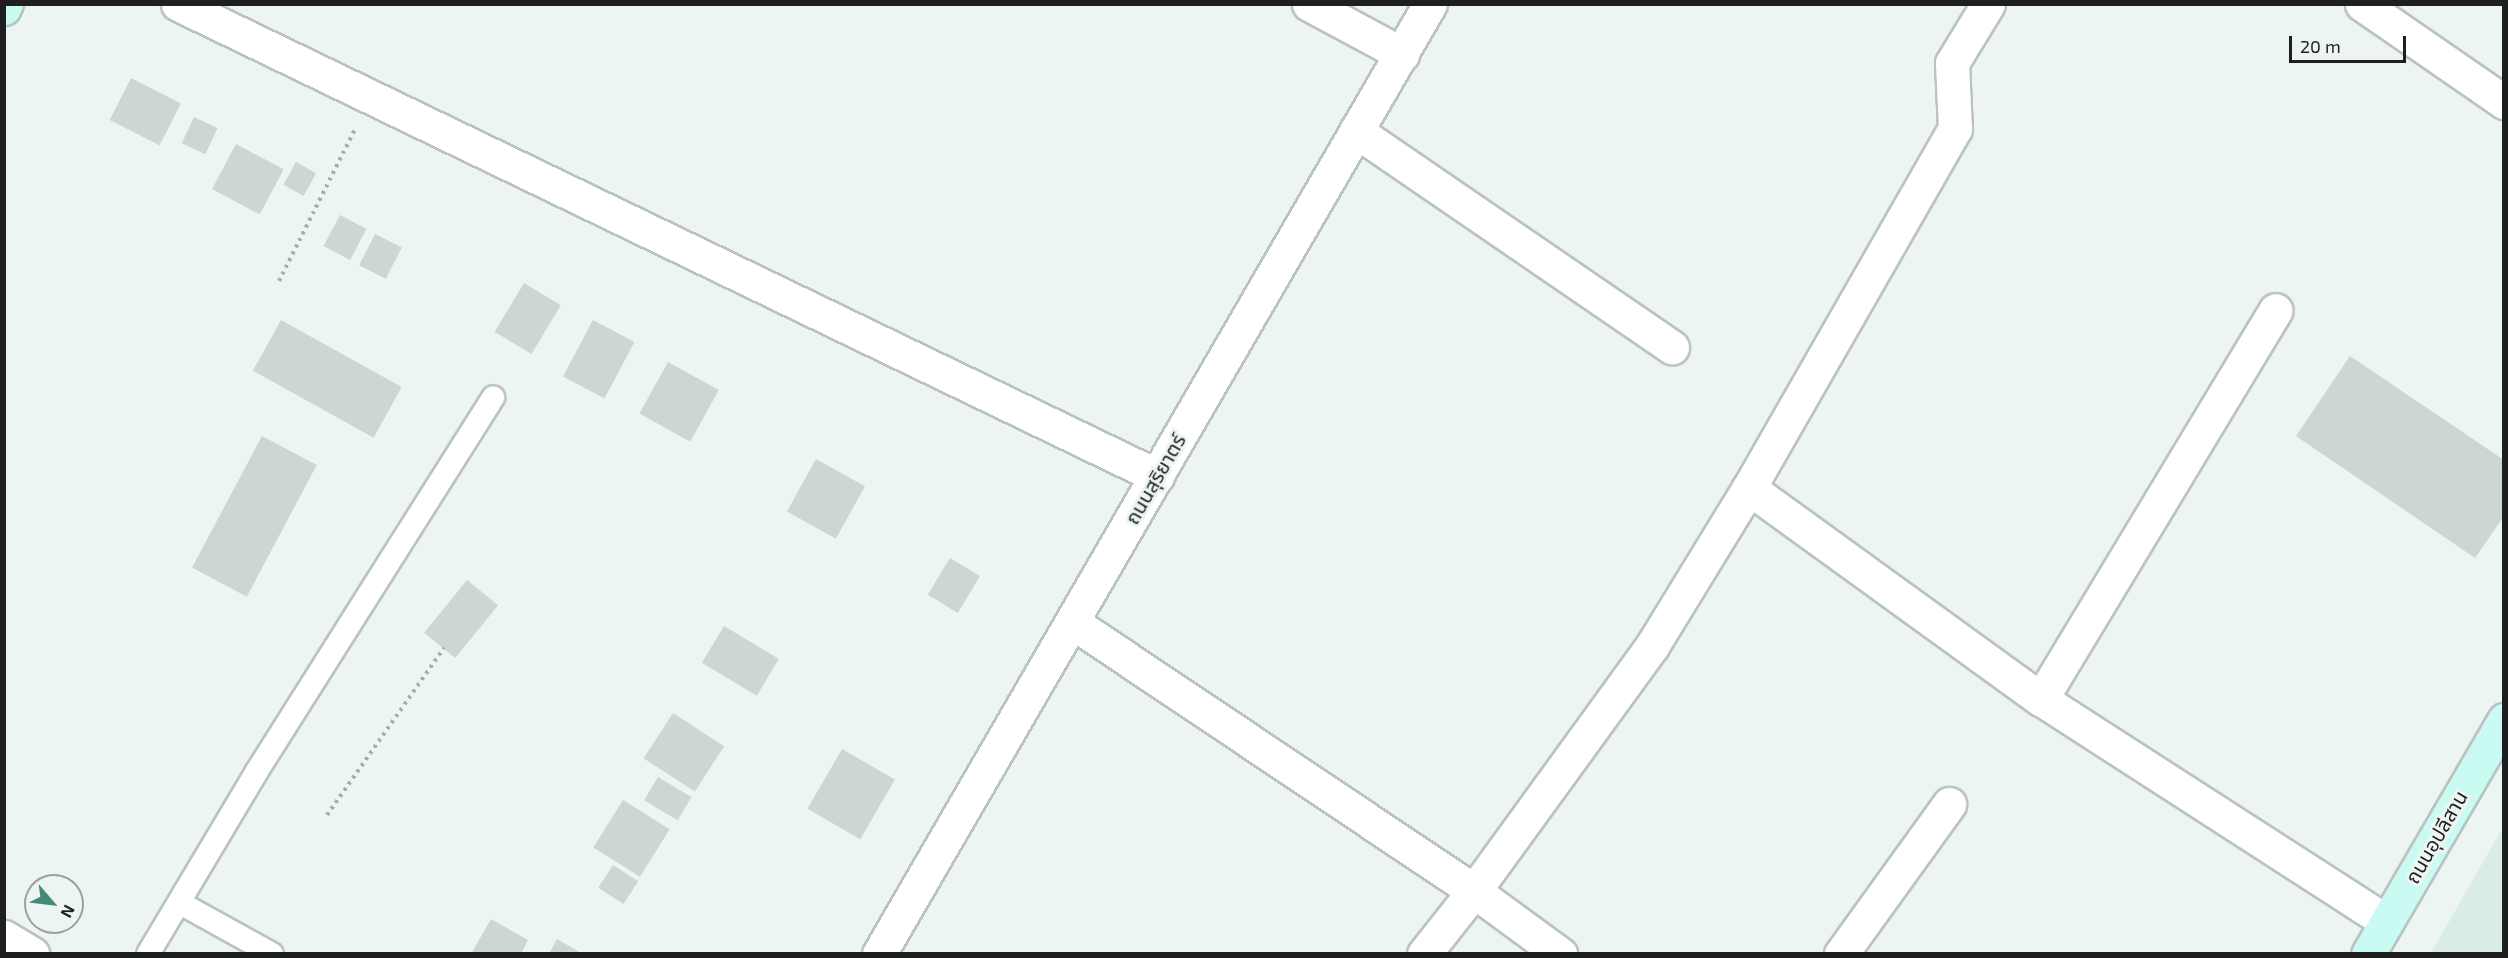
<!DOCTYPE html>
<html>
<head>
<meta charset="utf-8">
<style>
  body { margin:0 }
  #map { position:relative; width:2508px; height:958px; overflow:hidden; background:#ecf5f2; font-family:"Exo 2","Noto Sans Thai",sans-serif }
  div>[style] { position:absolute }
  .built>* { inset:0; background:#d9ece7 }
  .building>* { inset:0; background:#cdd6d3; transform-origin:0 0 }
  .path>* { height:4px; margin-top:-2px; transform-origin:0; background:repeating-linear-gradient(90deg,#a6adab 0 3px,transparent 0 7.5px) }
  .roads { filter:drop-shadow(2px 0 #bac3c1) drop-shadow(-2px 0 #bac3c1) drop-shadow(0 2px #bac3c1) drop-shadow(0 -2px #bac3c1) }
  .service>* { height:22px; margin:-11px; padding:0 11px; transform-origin:11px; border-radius:11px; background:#fff }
  .minor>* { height:33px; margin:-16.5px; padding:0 16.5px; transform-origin:16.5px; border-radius:16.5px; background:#fff }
  .tertiary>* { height:33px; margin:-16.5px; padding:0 16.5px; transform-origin:16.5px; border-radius:16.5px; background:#fff }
  .secondary>* { height:33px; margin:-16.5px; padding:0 16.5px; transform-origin:16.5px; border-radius:16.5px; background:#cafbf3 }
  span { translate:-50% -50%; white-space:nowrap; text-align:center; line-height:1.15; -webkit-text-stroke:6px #ecf5f2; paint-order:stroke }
  .street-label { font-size:20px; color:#1d201f }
  .frame { position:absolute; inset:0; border:6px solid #1d201f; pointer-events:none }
  .north { position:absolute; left:24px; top:874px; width:60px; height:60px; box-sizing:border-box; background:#ecf5f2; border:2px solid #99a09e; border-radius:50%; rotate:118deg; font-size:16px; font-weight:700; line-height:24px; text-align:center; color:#1d201f }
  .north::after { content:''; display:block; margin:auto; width:21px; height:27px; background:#46897b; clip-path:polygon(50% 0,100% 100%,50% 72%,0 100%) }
  .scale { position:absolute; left:2289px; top:36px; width:117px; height:27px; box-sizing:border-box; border:3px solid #1d201f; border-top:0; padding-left:8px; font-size:18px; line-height:21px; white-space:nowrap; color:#1d201f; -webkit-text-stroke:4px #ecf5f2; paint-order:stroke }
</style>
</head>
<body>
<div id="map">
  <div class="built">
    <div style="clip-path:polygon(2503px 827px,2503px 953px,2431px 953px)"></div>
  </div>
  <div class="building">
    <div style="left:131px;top:78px;width:56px;height:47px;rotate:27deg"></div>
    <div style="left:194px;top:117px;width:26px;height:29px;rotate:25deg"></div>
    <div style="left:236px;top:144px;width:54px;height:51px;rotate:28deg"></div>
    <div style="left:296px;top:162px;width:23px;height:26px;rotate:29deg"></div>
    <div style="left:340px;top:215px;width:30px;height:35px;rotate:28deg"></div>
    <div style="left:375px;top:234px;width:30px;height:35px;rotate:27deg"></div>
    <div style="left:524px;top:283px;width:43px;height:57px;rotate:31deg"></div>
    <div style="left:281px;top:320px;width:138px;height:58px;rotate:29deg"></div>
    <div style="left:593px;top:320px;width:47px;height:64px;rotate:28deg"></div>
    <div style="clip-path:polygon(2350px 356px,2504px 460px,2504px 516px,2475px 558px,2296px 436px)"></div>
    <div style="left:668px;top:362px;width:58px;height:59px;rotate:29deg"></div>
    <div style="left:262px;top:436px;width:62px;height:149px;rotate:28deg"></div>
    <div style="left:816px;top:459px;width:56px;height:60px;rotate:29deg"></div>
    <div style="left:950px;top:558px;width:35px;height:43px;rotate:31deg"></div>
    <div style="left:467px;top:580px;width:40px;height:68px;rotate:39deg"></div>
    <div style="left:724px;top:626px;width:64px;height:43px;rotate:31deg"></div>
    <div style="left:673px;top:713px;width:61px;height:54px;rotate:33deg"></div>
    <div style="left:842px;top:749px;width:61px;height:69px;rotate:30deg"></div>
    <div style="left:658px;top:777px;width:39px;height:27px;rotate:31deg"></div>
    <div style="left:623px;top:800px;width:55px;height:56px;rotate:32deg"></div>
    <div style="left:613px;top:865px;width:30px;height:27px;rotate:33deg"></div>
    <div style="clip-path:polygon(491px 919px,528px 940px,521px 954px,471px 954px)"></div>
    <div style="clip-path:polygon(557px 939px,583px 954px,549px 954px)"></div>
  </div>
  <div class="path">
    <div style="left:279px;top:281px;width:170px;rotate:-63.4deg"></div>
    <div style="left:327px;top:815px;width:204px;rotate:-55deg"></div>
  </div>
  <div class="roads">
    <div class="service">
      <div style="left:180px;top:903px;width:105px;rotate:29deg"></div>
      <div style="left:148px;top:954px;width:213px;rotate:-59.2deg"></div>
      <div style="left:257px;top:771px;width:442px;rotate:-57.7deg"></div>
    </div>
    <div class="minor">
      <div style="left:178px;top:4px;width:1087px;rotate:25.74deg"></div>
      <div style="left:1309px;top:4px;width:106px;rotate:28.3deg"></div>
      <div style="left:1356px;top:131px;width:383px;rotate:34.4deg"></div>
      <div style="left:1749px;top:488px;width:360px;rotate:35.9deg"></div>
      <div style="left:2041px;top:699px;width:410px;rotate:32.8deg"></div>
      <div style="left:1072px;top:622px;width:484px;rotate:33.8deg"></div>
      <div style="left:1474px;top:891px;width:107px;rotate:36.2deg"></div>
      <div style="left:2041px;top:699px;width:454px;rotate:-58.9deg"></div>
      <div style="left:1424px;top:954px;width:80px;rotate:-51.6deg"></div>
      <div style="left:1474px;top:891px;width:303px;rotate:-54deg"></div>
      <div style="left:1652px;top:646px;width:185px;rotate:-58.5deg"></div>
      <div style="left:1749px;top:488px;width:414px;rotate:-60.2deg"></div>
      <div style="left:1955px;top:129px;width:66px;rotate:-92.6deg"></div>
      <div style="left:1952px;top:63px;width:69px;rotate:-58.6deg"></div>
      <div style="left:1841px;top:954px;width:185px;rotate:-54.2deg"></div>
    </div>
    <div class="tertiary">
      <div style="left:2362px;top:4px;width:173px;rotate:34.6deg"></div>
      <div style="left:4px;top:937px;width:33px;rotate:31deg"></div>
      <div style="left:879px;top:954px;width:1098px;rotate:-59.89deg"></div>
    </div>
    <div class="secondary">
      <div style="left:4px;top:8px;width:4px;rotate:-63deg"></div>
      <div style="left:2368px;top:954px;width:271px;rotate:-59.8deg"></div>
    </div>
  </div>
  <div class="street-label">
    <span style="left:1155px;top:479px;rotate:-60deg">ถนนสุริยาตร์</span>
    <span style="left:2436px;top:837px;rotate:-60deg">ถนนอุปลีสาน</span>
  </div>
  <div class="frame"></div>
  <div class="north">N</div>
  <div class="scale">20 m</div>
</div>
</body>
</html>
